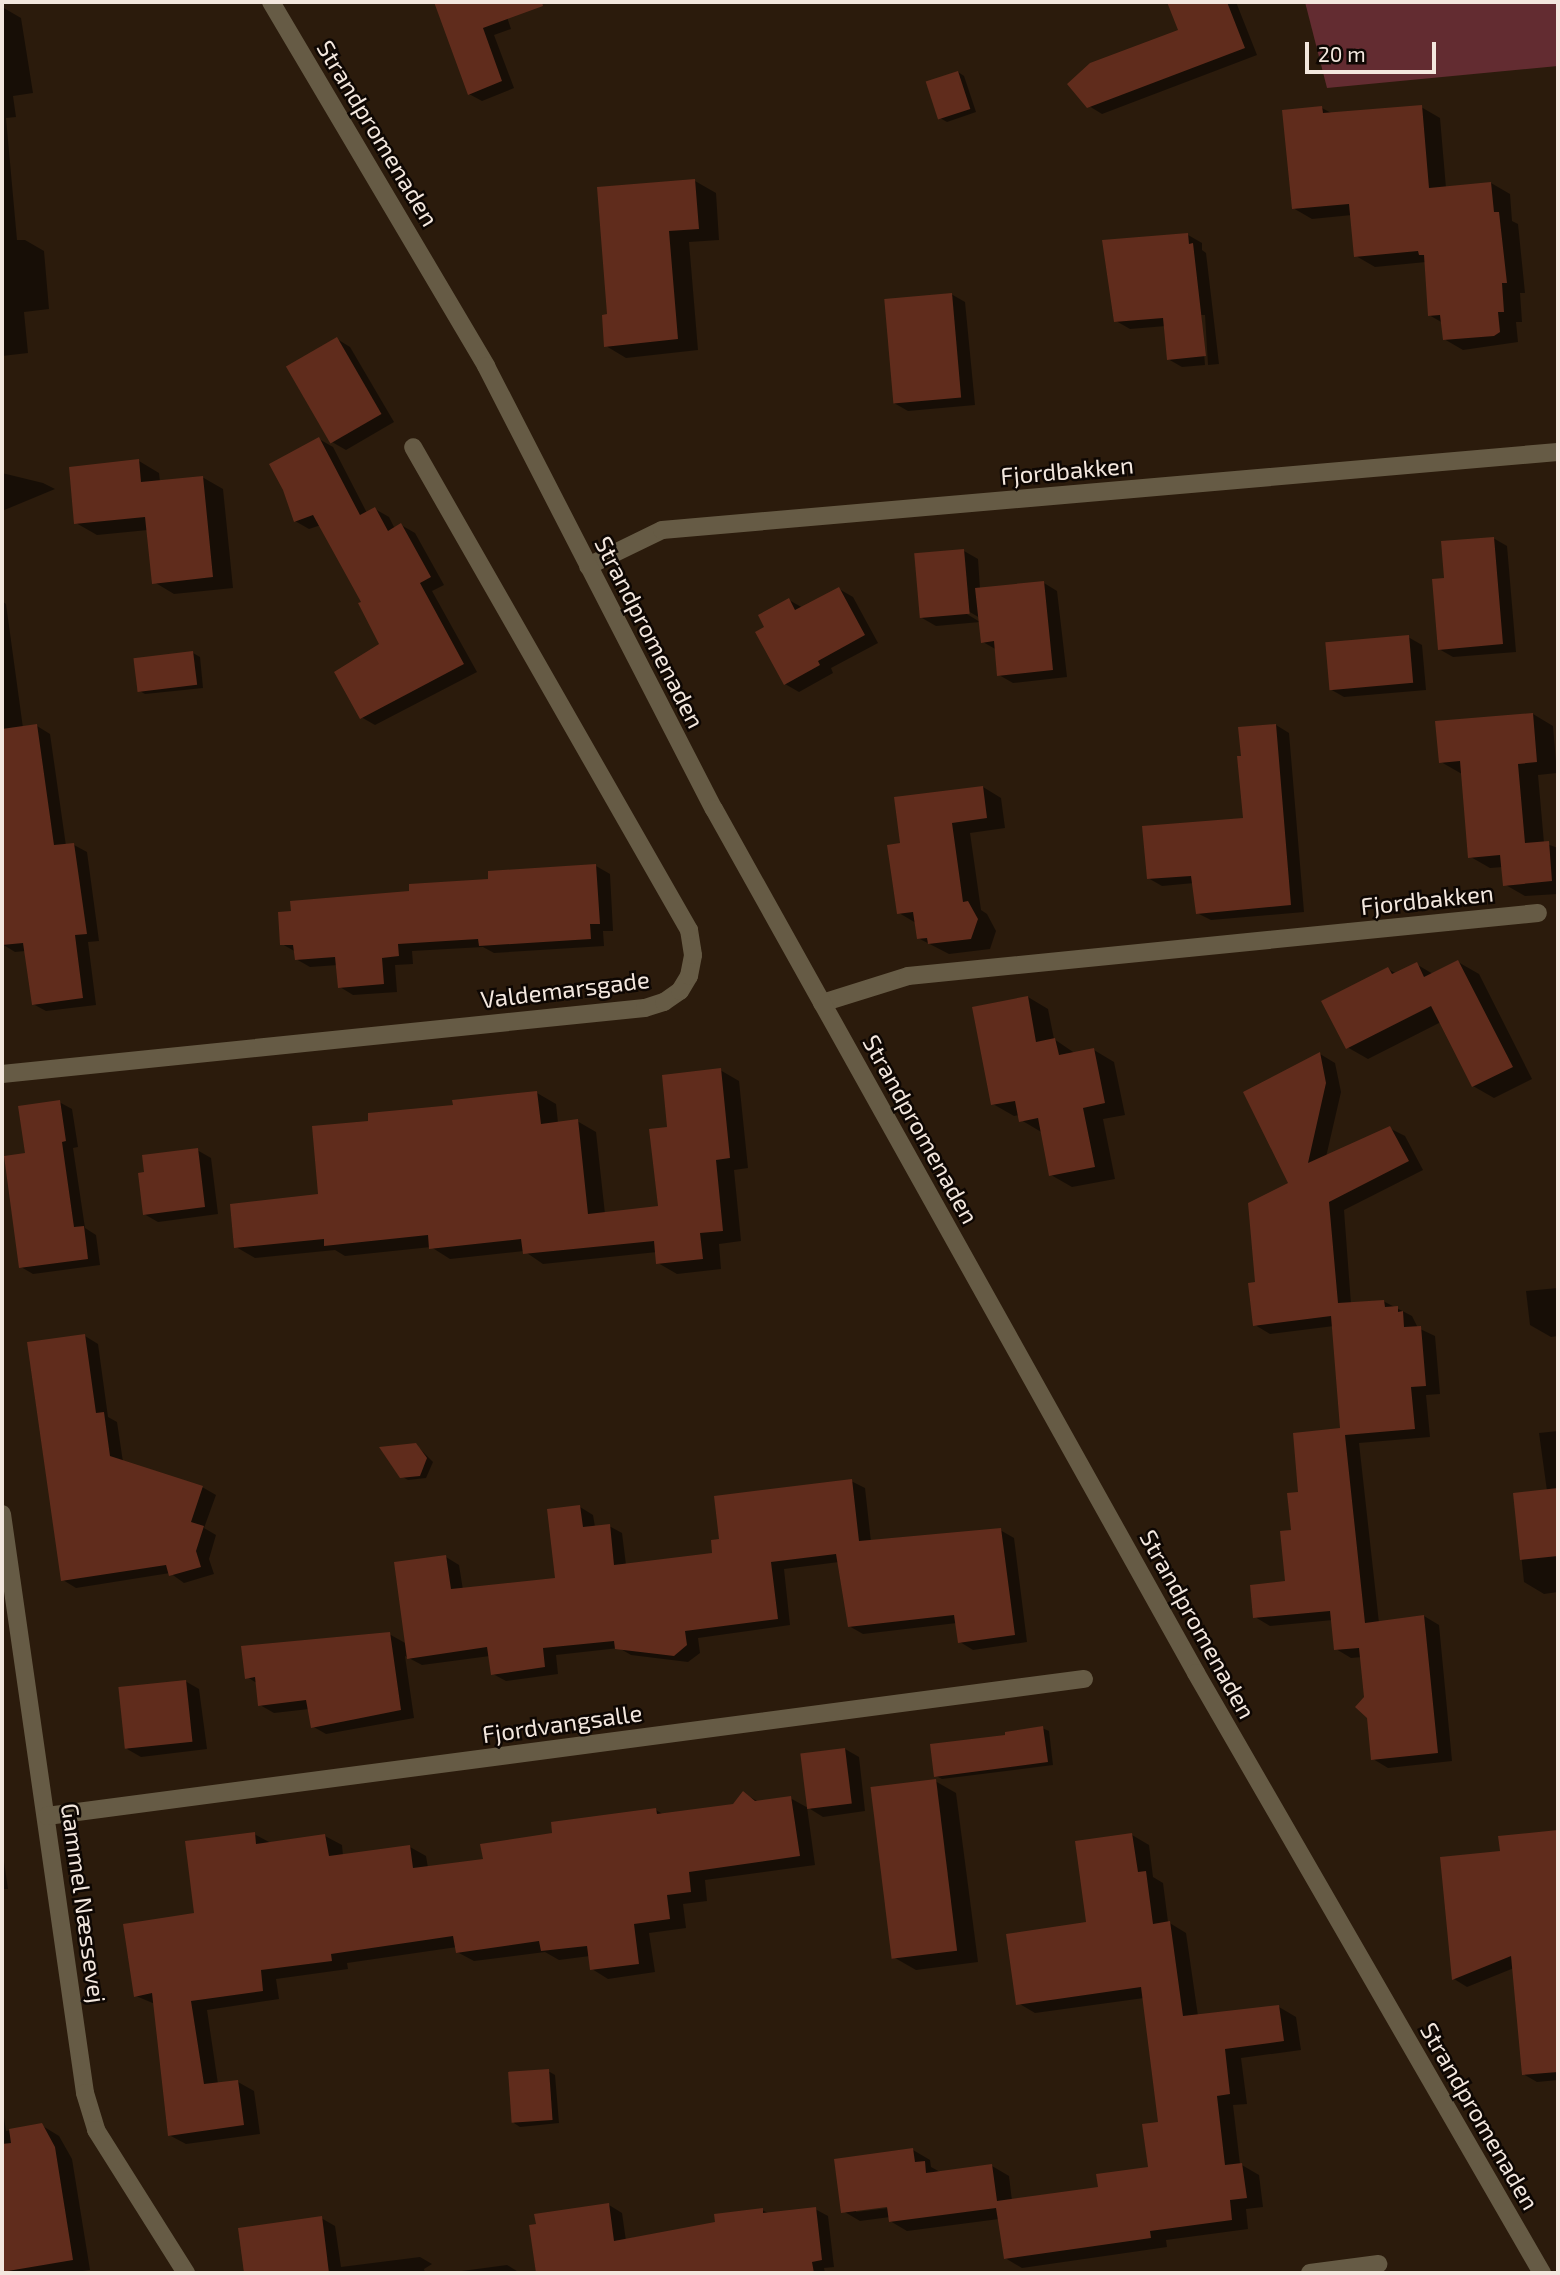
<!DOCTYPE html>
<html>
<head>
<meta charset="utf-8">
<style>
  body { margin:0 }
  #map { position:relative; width:1560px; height:2275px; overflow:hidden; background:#2b1b0c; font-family:"Exo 2",sans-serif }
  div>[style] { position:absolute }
  .green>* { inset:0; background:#632c31 }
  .shadow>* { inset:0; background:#0007 }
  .building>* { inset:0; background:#602c1c; transform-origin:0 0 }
  .minor>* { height:18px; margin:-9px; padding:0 9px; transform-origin:9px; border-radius:9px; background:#665b45 }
  .tertiary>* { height:18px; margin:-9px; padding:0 9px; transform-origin:9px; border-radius:9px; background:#665b45 }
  span { translate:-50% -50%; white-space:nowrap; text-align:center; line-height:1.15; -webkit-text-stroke:5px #0e0703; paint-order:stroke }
  .street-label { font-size:24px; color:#f3e7de }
  .frame { position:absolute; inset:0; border:4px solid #f3e7de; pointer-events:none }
  .scale { position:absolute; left:1305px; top:42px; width:131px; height:32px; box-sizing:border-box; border:4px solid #f3e7de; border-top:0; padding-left:9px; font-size:21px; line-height:24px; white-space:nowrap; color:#f3e7de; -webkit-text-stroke:5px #0e0703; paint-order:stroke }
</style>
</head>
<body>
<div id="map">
  <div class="green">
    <div style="clip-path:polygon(1305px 2px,1558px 2px,1558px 66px,1327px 88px)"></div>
  </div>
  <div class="shadow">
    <div style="clip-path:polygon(436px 2px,502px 2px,511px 29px,494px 35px,514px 88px,482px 101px,469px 94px)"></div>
    <div style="clip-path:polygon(1169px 2px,1236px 2px,1257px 55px,1102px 114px,1089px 106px,1180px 31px)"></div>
    <div style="clip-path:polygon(2px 7px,21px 18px,33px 93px,13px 96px,16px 117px,6px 118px,17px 240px,25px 240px,44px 251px,49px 309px,24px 312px,28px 353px,2px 356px)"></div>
    <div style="clip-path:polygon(958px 72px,964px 76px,976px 112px,947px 122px,940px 118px)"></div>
    <div style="clip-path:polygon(1421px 107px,1440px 118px,1446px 188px,1491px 183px,1510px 194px,1512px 221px,1518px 224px,1525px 293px,1520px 293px,1522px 322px,1516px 322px,1518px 342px,1463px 350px,1444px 339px,1443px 323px,1429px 315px,1426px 262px,1375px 267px,1356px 256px,1352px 215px,1312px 219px,1293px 208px,1322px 108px,1333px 114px)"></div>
    <div style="clip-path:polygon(695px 181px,716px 193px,719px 240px,689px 242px,698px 350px,626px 358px,606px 346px,609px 316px)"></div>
    <div style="clip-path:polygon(1188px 235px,1202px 243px,1202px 250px,1206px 253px,1219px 364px,1208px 365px,1205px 315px,1201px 315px,1205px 365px,1182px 367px,1168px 359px,1166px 326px,1130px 329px,1116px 321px)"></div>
    <div style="clip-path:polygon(951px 294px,965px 302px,975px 405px,908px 411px,894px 403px)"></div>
    <div style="clip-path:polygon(337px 339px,350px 347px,394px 422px,346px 450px,332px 442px)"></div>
    <div style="clip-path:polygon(319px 439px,333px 447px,367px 513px,375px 509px,389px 517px,395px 529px,401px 525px,415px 533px,444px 585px,432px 591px,477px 672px,375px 725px,361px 717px,381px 645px,363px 603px,321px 525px,309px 529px,295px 521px)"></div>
    <div style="clip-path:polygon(139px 461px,159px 473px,160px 482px,202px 477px,223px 489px,233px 588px,174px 594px,154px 582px,148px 530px,97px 535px,76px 523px)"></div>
    <div style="clip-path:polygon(2px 473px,43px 483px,55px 489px,2px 511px)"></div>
    <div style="clip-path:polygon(1493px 538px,1507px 546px,1516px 652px,1453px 657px,1439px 649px,1446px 580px)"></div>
    <div style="clip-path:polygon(964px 551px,978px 559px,980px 589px,1044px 583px,1057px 591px,1067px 677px,1013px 683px,999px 675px,997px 650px,983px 642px,980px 618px,963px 608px,962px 611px,980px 622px,936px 626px,922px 618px)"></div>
    <div style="clip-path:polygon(839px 589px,853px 597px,878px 643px,831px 668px,833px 673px,799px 692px,785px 684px,767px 628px,789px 600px,803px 608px)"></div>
    <div style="clip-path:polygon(2px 601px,6px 604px,23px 728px,37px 726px,50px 734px,66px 846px,74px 845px,87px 852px,99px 941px,88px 942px,96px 1005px,46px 1011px,33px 1004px,25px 951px,15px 952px,2px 944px)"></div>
    <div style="clip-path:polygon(1408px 637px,1422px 645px,1426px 690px,1344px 697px,1330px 689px)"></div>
    <div style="clip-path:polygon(193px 653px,200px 657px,203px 688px,145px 694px,138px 690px)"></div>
    <div style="clip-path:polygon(1533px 714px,1553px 726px,1557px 773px,1538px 775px,1544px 843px,1558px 848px,1558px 894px,1525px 896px,1504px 884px,1503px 867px,1490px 868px,1469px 856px,1462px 774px,1441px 762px)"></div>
    <div style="clip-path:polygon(1276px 725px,1289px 733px,1304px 912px,1211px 920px,1197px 913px,1194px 883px,1162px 886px,1148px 878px,1245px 820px,1243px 757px)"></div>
    <div style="clip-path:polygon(983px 787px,1001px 798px,1005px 828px,970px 833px,981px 910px,987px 914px,996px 931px,990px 949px,949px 954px,918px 938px,916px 923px,899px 913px,902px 844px)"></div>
    <div style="clip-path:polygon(596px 866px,610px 874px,613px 931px,603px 931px,604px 946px,494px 953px,483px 947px,412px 951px,413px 964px,395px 965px,397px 992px,353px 995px,340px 987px,338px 965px,310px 967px,296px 959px,296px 952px,282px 944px,411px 893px)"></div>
    <div style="clip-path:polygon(1458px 962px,1479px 974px,1532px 1079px,1494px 1098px,1473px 1086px,1441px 1022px,1368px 1059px,1347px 1047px,1388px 969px,1397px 974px,1416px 964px,1433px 974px)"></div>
    <div style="clip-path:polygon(1028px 997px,1048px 1009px,1054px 1039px,1076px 1054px,1094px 1050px,1114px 1062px,1125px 1115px,1103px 1119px,1115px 1179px,1072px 1187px,1051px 1175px,1043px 1133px,1021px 1120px,1020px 1115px,1014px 1116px,993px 1104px)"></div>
    <div style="clip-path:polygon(1320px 1054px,1335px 1063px,1341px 1092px,1326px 1157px,1389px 1128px,1405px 1136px,1423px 1170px,1344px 1210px,1351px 1304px,1383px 1301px,1412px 1316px,1418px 1328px,1435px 1336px,1440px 1394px,1426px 1395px,1430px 1437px,1359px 1443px,1379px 1623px,1424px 1616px,1439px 1625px,1452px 1761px,1388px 1768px,1373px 1759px,1362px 1657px,1351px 1658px,1336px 1649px,1333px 1620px,1270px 1626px,1255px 1617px,1287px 1583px,1300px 1493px,1342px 1429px,1334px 1326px,1270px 1334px,1255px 1325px,1256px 1284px,1290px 1183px)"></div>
    <div style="clip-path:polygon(720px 1070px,739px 1081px,748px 1168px,734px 1170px,741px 1241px,719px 1244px,721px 1269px,677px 1274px,658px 1263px,657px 1252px,543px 1264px,524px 1251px,450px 1259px,431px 1247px,345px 1256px,335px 1250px,255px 1258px,236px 1247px,320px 1196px,370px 1122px,537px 1093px,556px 1104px,558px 1123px,577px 1121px,596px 1132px,605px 1214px,660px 1207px,669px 1129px)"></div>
    <div style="clip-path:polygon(59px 1102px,72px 1109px,78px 1147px,73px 1148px,85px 1228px,96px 1235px,100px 1265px,33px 1274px,21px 1267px,27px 1155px)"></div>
    <div style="clip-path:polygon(197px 1150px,211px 1158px,218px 1214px,158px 1222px,144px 1214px,146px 1174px)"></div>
    <div style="clip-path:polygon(1558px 1288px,1558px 1336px,1551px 1337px,1530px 1325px,1526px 1291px)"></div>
    <div style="clip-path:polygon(85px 1336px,98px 1344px,108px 1417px,117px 1422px,123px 1462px,202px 1487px,216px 1495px,204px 1528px,216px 1535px,209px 1559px,214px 1574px,184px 1583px,170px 1573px,76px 1588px,63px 1580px)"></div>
    <div style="clip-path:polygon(1558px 1431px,1558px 1592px,1544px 1594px,1524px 1582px,1515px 1495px,1547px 1491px,1539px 1433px)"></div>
    <div style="clip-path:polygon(415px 1444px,433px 1462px,426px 1478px,408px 1480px,401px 1476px)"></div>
    <div style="clip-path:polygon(851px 1481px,865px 1488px,871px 1542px,1000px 1530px,1014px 1538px,1027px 1642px,973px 1650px,960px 1642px,957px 1623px,863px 1634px,849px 1626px,839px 1562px,784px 1569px,790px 1625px,698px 1638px,700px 1653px,688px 1662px,631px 1655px,619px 1648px,556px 1655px,558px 1674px,506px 1681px,493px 1674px,490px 1656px,422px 1665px,405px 1656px,414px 1718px,326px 1734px,312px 1726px,309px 1709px,274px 1713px,260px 1705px,257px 1683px,247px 1677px,243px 1647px,389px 1634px,407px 1644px,446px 1557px,459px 1565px,463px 1590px,557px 1580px,580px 1507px,593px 1515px,595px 1527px,609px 1526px,622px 1533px,626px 1565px,714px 1554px,721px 1540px)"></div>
    <div style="clip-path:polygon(185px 1681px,199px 1689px,207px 1749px,141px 1757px,127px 1749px)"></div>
    <div style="clip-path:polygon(1042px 1728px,1049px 1731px,1053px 1765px,942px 1779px,936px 1776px,1007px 1736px)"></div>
    <div style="clip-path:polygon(845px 1749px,859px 1757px,865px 1811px,823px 1817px,807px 1807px,815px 1865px,705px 1880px,707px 1901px,683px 1904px,686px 1928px,649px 1933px,655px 1972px,608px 1979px,592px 1969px,590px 1956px,559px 1960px,545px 1952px,474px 1961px,457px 1952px,457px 1947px,347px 1963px,348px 1969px,276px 1979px,279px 1999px,207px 2010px,218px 2084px,238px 2082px,254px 2091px,260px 2134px,186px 2144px,169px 2135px,155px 2004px,136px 1996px,254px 1834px,271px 1843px,325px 1836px,342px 1845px,343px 1856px,410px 1847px,426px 1856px,428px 1868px,485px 1860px,554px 1835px,656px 1810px,664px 1815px,734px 1806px,743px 1793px,759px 1802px,790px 1798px,810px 1809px)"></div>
    <div style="clip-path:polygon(935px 1781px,956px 1793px,978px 1962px,916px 1970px,895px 1958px)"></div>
    <div style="clip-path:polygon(1558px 1832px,1558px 2080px,1537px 2082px,1523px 2074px,1514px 1968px,1467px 1987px,1454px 1979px,1501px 1853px,1500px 1837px)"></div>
    <div style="clip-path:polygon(evenodd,1132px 1835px,1149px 1845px,1153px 1877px,1163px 1883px,1168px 1922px,1186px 1933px,1198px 2016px,1279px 2007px,1296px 2017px,1301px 2050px,1241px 2058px,1247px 2104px,1233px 2105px,1240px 2164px,1259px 2175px,1263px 2207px,1246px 2209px,1248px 2229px,1166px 2240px,1167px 2247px,1022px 2268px,1005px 2258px,999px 2219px,907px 2231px,890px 2221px,890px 2217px,860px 2221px,843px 2211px,913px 2150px,930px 2160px,931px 2167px,942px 2173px,992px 2166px,1009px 2176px,1012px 2201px,1101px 2189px,1150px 2168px,1160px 2124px,1144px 1998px,1035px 2013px,1018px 2003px,1088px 1923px,1132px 1835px,895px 2204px,896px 2207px,856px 2212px,856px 2209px,895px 2204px)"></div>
    <div style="clip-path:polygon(2px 1848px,8px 1889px,2px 1889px)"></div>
    <div style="clip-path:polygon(548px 2071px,555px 2075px,559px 2123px,520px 2127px,514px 2123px)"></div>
    <div style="clip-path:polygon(2px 2104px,6px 2131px,41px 2125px,59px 2136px,72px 2159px,90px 2270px,68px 2273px,2px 2273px)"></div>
    <div style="clip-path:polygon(609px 2205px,622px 2213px,626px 2241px,717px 2224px,762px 2210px,770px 2214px,815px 2209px,828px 2216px,834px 2267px,824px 2268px,825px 2273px,537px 2273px,531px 2226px)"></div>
    <div style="clip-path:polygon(321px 2218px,335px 2226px,341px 2267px,420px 2257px,432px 2264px,424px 2269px,425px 2273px,246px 2273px,240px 2229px)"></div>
    <div style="clip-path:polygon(507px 2265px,520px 2273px,447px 2273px)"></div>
  </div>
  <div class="building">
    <div style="clip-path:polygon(434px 2px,542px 2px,543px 6px,483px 28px,502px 81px,468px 95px)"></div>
    <div style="clip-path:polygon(1167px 2px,1227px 2px,1245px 48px,1087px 108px,1067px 84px,1090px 63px,1178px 30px)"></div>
    <div style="left:958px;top:71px;width:40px;height:34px;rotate:72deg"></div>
    <div style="clip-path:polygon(1422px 105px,1429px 188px,1491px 182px,1494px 212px,1499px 212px,1507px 283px,1502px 283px,1504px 312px,1498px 312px,1500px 332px,1494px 336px,1443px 340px,1440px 315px,1428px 316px,1424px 255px,1419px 255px,1418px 251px,1354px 257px,1349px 204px,1292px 209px,1282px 110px,1322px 106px,1323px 113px)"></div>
    <div style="clip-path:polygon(695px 179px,699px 229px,669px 231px,678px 339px,604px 347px,602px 315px,607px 314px,597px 187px)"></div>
    <div style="clip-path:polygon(1188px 233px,1189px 244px,1193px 243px,1206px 356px,1167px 360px,1163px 318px,1114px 322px,1102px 240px)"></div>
    <div style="left:952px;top:293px;width:105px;height:68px;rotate:85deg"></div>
    <div style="left:337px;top:337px;width:89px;height:59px;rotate:60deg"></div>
    <div style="clip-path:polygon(319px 437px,360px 515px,375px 507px,388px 531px,401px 523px,431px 577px,420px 583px,464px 664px,360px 719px,334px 672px,379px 644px,358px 603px,361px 602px,313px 515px,294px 522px,283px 490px,269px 464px)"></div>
    <div style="clip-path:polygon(139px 459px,141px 482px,203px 476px,213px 577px,152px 584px,145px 517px,74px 524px,69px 467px)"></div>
    <div style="clip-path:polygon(1494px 537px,1503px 644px,1438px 650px,1432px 579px,1444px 578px,1441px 541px)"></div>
    <div style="left:964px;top:549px;width:65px;height:50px;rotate:85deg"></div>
    <div style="clip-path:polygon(1044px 581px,1053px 670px,997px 676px,994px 641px,981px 643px,975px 588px)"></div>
    <div style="clip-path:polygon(839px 587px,865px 635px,818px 661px,820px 665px,784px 685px,755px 632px,764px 627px,758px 615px,789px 598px,795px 610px)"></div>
    <div style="left:1409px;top:635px;width:48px;height:84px;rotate:85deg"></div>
    <div style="left:193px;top:651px;width:34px;height:60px;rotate:83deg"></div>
    <div style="clip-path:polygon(1533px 713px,1537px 762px,1518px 764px,1525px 843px,1549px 841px,1552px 881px,1503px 886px,1500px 855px,1468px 858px,1460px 761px,1439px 763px,1435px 721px)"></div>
    <div style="clip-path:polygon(37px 724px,54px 845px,74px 843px,87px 934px,75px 935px,83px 998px,32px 1005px,23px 943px,2px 945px,2px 729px)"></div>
    <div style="clip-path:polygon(1276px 724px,1291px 905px,1196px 914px,1191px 876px,1147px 879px,1142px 826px,1243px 818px,1237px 756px,1241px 756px,1238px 727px)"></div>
    <div style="clip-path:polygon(983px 786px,987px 818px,952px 823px,963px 902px,968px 901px,978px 919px,971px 939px,928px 944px,927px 938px,917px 939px,913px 912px,897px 914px,887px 845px,900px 843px,894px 797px)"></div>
    <div style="clip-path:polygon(596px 864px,600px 924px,590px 924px,591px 939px,479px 946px,478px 939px,398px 944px,399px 956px,382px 958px,384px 984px,338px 988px,335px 957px,295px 960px,293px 945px,280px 945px,278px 912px,291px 911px,290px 901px,409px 891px,409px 884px,488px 879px,488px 871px)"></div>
    <div style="clip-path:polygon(1458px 960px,1513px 1067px,1472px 1087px,1431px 1006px,1346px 1049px,1321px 1001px,1388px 967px,1392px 974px,1417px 962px,1424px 977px)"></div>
    <div style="clip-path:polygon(1028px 996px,1036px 1042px,1055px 1038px,1059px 1055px,1094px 1048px,1105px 1103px,1083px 1108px,1095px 1167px,1049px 1176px,1038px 1118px,1019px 1122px,1015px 1101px,991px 1105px,972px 1007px)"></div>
    <div style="clip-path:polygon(1320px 1052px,1326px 1083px,1308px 1163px,1390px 1126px,1409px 1161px,1329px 1202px,1338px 1303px,1384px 1300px,1385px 1307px,1398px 1306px,1398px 1312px,1403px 1311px,1404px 1327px,1421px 1326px,1426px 1386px,1411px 1387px,1415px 1429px,1345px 1435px,1365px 1623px,1424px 1615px,1438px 1753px,1371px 1760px,1367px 1718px,1355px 1707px,1364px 1697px,1359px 1648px,1334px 1650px,1330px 1611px,1253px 1618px,1250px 1585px,1285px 1581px,1280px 1531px,1291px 1530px,1287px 1493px,1298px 1492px,1293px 1433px,1340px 1428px,1331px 1316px,1253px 1326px,1248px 1283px,1255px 1282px,1248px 1203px,1288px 1183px,1243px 1092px)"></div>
    <div style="clip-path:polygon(721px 1068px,730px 1158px,716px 1160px,723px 1231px,700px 1233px,703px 1259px,656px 1264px,654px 1241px,523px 1254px,521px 1239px,429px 1249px,428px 1235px,324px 1246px,324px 1239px,234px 1248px,230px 1204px,318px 1194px,312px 1126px,368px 1121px,368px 1113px,453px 1105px,452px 1100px,537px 1091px,541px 1124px,578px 1119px,588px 1214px,658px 1206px,649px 1129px,667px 1127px,662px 1075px)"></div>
    <div style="clip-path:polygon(60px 1100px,66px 1141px,62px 1142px,74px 1227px,84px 1226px,88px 1259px,19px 1268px,4px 1156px,25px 1153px,18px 1106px)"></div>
    <div style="clip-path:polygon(198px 1148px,205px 1207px,143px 1215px,138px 1173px,144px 1172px,142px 1155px)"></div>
    <div style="clip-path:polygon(85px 1334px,96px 1413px,104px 1412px,110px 1456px,203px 1486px,191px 1522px,204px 1526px,196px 1551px,201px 1567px,169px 1576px,166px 1565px,61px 1581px,27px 1342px)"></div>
    <div style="clip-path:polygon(416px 1443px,427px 1458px,420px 1476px,400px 1478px,379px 1447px)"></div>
    <div style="clip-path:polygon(852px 1479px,859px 1541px,1001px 1528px,1015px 1635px,958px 1643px,954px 1615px,848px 1627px,836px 1554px,771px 1562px,778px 1619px,685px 1631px,687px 1645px,674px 1656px,615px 1649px,614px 1641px,543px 1648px,545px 1667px,491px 1675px,487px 1647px,407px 1659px,394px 1562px,446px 1555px,451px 1589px,555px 1578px,547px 1509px,580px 1505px,583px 1527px,610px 1524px,614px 1565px,712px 1553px,711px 1540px,719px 1539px,714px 1496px)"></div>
    <div style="clip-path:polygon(1558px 1488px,1558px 1556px,1520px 1560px,1513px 1493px)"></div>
    <div style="clip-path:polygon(390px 1632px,401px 1710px,311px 1728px,306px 1700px,258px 1706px,255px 1677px,245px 1679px,241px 1646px)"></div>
    <div style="left:186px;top:1680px;width:62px;height:68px;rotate:84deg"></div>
    <div style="clip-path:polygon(1043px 1726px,1048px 1762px,934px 1777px,930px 1744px,1005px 1735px,1005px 1732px)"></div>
    <div style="left:845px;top:1748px;width:56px;height:45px;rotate:83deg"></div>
    <div style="left:936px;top:1779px;width:173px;height:66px;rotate:83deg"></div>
    <div style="clip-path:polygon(743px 1791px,755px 1801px,791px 1796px,800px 1856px,689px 1872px,691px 1892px,667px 1895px,670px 1919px,634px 1924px,639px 1964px,590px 1970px,587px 1946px,541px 1951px,539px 1941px,456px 1953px,453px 1936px,331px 1954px,332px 1961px,261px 1970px,263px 1991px,191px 2001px,204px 2084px,238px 2080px,244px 2125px,168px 2136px,152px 1993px,134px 1997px,123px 1924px,194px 1913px,185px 1841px,255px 1832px,256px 1844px,325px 1834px,329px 1856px,410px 1845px,413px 1868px,483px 1859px,480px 1844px,552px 1833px,551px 1822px,656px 1808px,657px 1814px,733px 1804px)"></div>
    <div style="clip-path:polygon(1558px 1830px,1558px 2072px,1522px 2075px,1511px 1956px,1452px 1980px,1440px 1857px,1500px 1851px,1498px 1836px)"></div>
    <div style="clip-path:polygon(1132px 1833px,1138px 1872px,1146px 1871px,1153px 1924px,1170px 1921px,1183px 2016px,1279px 2005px,1284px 2041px,1225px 2049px,1230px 2094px,1217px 2096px,1225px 2165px,1242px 2163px,1247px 2198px,1230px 2200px,1232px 2220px,1150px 2231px,1151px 2238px,1004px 2259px,996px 2208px,889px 2222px,887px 2207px,841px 2213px,834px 2159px,913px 2148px,915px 2162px,925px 2161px,926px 2173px,992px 2164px,997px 2201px,1098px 2187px,1096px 2174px,1148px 2167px,1142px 2124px,1158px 2122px,1141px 1987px,1016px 2005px,1006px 1934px,1086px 1922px,1075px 1841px)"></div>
    <div style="left:549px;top:2069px;width:51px;height:41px;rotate:86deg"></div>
    <div style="clip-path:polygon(42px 2123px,55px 2147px,73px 2260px,2px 2272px,2px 2144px,11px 2143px,9px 2129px)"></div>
    <div style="clip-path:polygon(609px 2203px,614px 2241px,715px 2222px,714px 2214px,763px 2208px,763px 2213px,816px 2207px,822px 2260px,812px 2262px,814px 2273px,536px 2273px,529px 2225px,536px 2224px,534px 2214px)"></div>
    <div style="clip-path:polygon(322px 2216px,329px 2273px,244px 2273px,238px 2228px)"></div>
  </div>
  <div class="minor">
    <div style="left:588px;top:566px;width:82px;rotate:-25.9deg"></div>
    <div style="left:662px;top:530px;width:899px;rotate:-4.98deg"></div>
    <div style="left:822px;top:1003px;width:90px;rotate:-17.4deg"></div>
    <div style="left:908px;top:976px;width:633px;rotate:-5.71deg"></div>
    <div style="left:2px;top:1074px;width:646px;rotate:-5.86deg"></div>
    <div style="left:645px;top:1008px;width:20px;rotate:-18deg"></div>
    <div style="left:664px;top:1002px;width:19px;rotate:-35deg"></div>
    <div style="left:680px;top:991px;width:17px;rotate:-59deg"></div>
    <div style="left:689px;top:976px;width:21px;rotate:-79deg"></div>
    <div style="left:693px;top:955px;width:25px;rotate:-99deg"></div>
    <div style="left:689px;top:930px;width:556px;rotate:-119.74deg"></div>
    <div style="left:2px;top:1514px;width:585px;rotate:81.84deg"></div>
    <div style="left:85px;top:2093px;width:39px;rotate:73deg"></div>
    <div style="left:96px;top:2130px;width:169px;rotate:57.8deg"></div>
    <div style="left:47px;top:1816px;width:1046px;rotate:-7.53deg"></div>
    <div style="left:1310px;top:2273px;width:69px;rotate:-7.5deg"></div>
  </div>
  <div class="tertiary">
    <div style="left:271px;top:2px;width:423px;rotate:59.4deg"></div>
    <div style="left:486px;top:366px;width:498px;rotate:62.8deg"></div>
    <div style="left:714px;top:809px;width:989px;rotate:60.84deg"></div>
    <div style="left:1196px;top:1673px;width:693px;rotate:60.03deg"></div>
  </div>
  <div class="street-label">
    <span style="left:378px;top:133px;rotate:59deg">Strandpromenaden</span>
    <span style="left:1067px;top:470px;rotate:-5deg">Fjordbakken</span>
    <span style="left:650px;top:632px;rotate:63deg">Strandpromenaden</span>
    <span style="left:1427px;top:899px;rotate:-6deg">Fjordbakken</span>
    <span style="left:565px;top:989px;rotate:-7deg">Valdemarsgade</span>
    <span style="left:921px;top:1129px;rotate:61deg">Strandpromenaden</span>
    <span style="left:1198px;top:1624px;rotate:61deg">Strandpromenaden</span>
    <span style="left:562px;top:1723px;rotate:-8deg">Fjordvangsalle</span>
    <span style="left:84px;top:1903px;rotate:82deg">Gammel Næssevej</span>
    <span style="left:1480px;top:2116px;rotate:60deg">Strandpromenaden</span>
  </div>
  <div class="frame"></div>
  <div class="scale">20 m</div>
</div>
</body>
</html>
